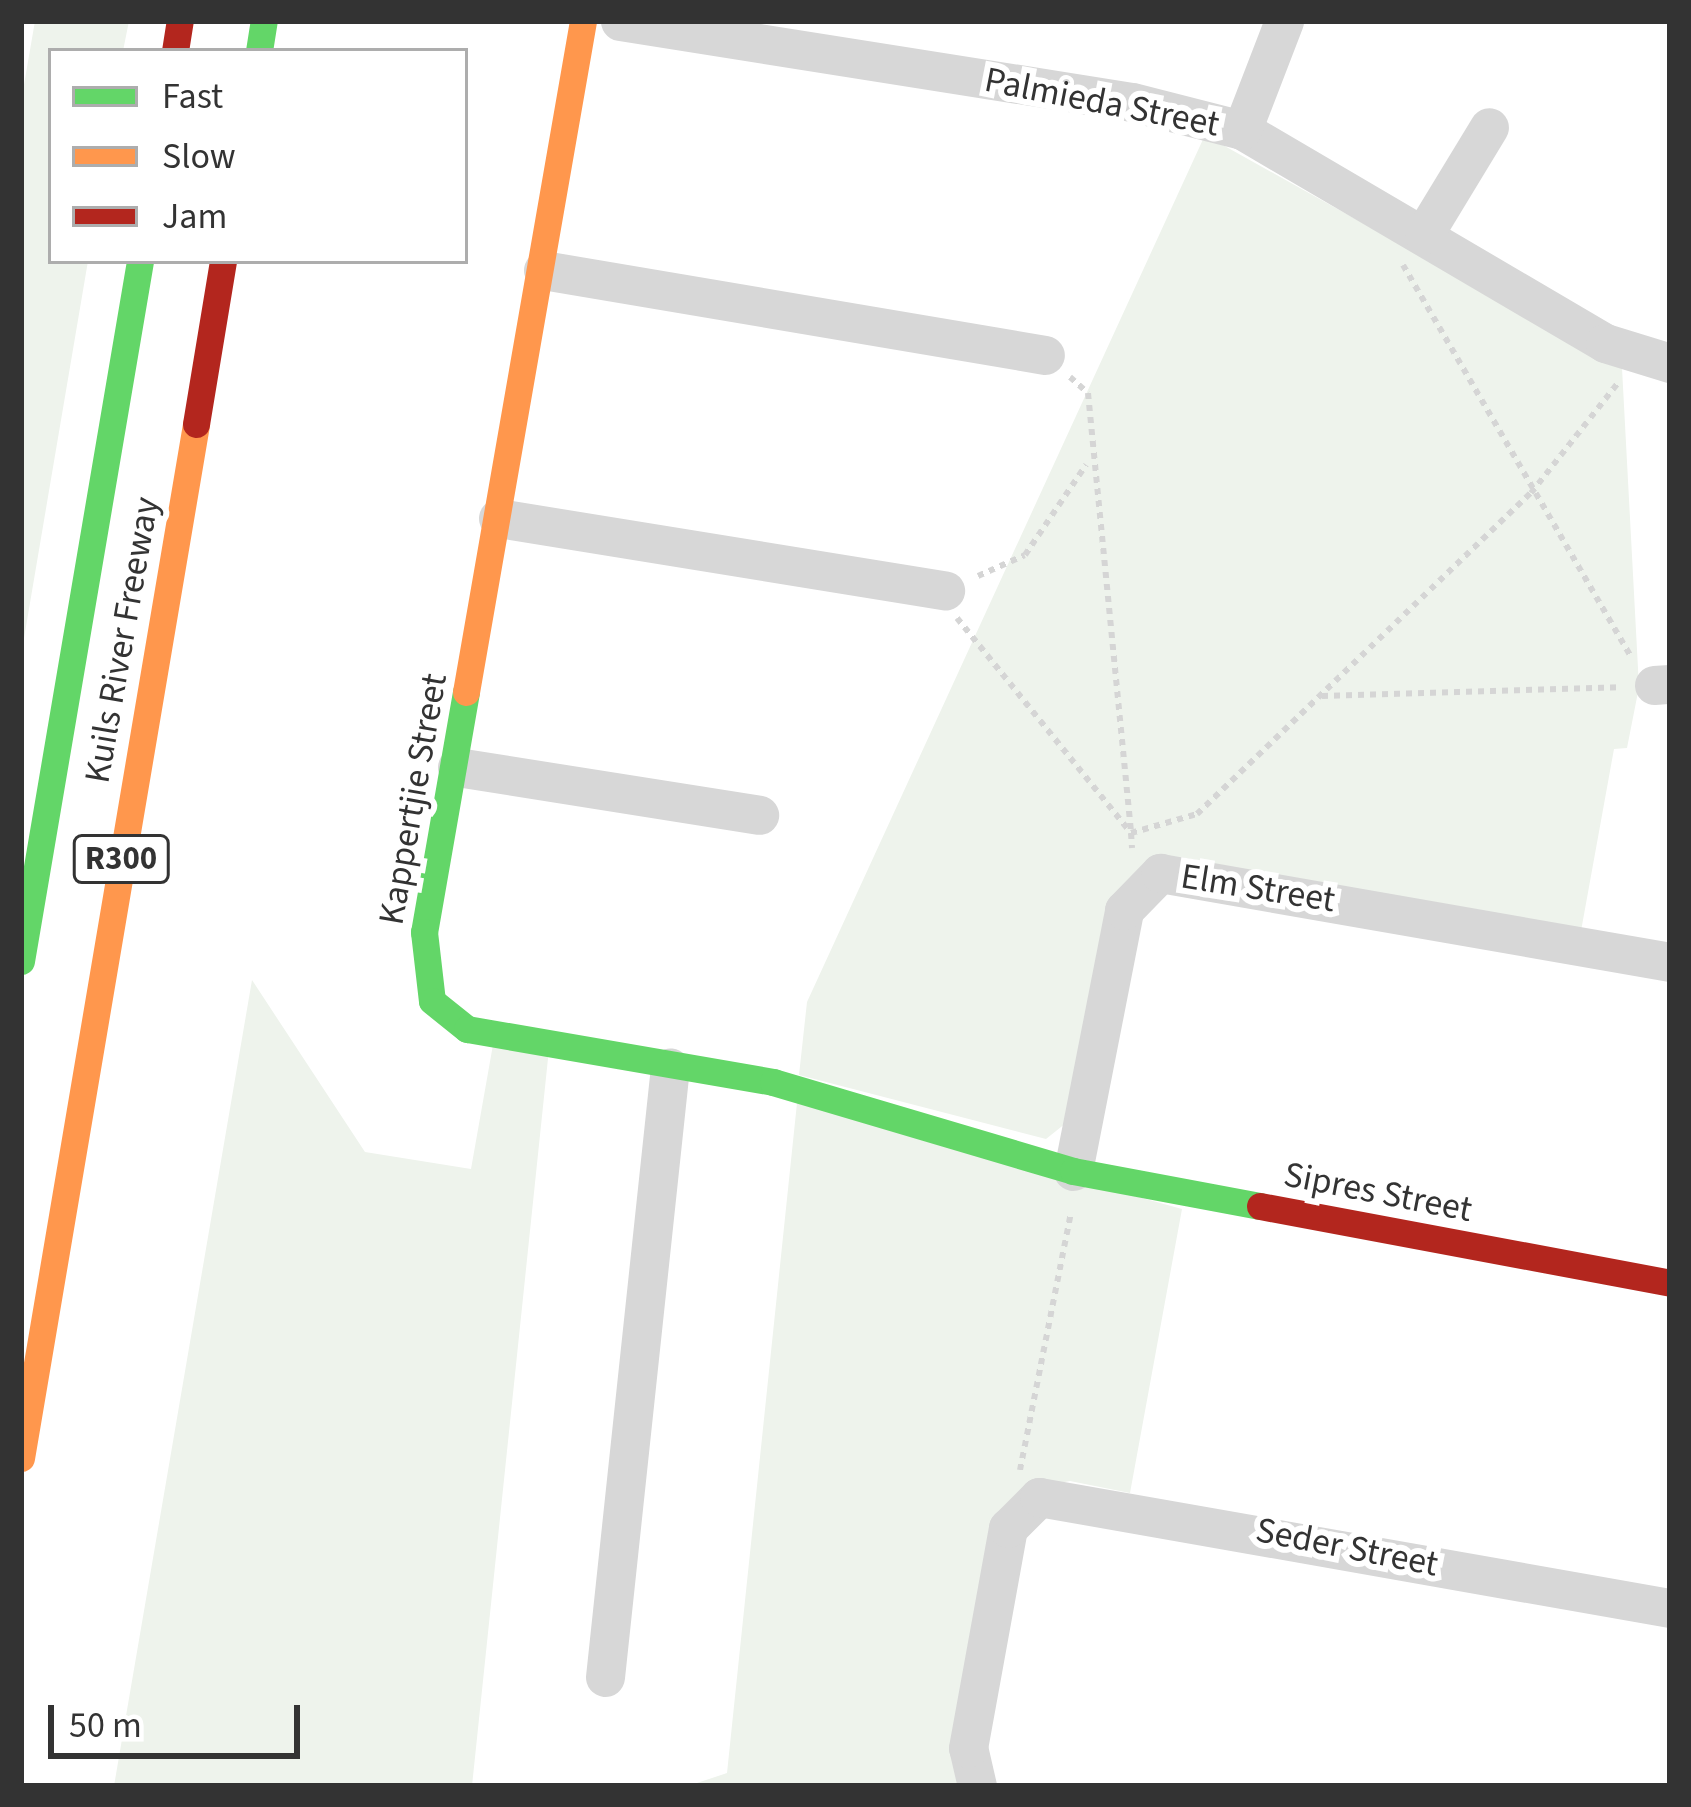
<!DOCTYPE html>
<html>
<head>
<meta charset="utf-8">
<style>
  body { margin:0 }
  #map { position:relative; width:1691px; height:1807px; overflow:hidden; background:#fff; font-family:"Source Sans 3",sans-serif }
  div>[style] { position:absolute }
  .green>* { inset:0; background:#eef3ec }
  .path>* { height:6px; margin-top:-3px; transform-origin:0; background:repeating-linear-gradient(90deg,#d5d5d5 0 6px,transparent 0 12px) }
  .street>* { height:39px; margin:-19.5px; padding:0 19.5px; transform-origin:19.5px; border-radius:19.5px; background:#d7d7d7 }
  .fast>* { height:27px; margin:-13.5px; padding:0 13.5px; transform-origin:13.5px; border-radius:13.5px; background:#63d668 }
  .slow>* { height:27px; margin:-13.5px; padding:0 13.5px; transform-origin:13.5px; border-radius:13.5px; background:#ff974d }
  .jam>* { height:27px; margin:-13.5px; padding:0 13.5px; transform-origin:13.5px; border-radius:13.5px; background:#b3261e }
  span { translate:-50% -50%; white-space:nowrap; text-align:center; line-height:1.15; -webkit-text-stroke:12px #fff; paint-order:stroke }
  .shield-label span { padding:3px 9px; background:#fff; border:3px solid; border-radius:9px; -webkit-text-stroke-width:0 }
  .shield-label { font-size:33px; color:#333; font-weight:700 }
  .street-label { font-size:36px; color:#333 }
  .frame { position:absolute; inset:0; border:24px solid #333; pointer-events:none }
  .legend { position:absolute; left:48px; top:48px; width:420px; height:216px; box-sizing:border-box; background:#fff; border:3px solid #adadad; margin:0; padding:15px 21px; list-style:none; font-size:36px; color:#333 }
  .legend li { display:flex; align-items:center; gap:24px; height:60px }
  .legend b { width:60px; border:3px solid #adadad }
  .scale { position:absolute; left:48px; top:1705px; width:252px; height:54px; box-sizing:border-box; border:6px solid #333; border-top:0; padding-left:15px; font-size:36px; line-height:42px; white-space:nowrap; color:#333; -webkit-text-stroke:9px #fff; paint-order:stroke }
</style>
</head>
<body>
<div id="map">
  <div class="green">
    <div style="clip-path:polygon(35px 21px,129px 21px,123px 51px,51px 51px,51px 261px,88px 261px,21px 656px,21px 102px)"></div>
    <div style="clip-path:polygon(1205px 135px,1622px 368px,1639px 687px,1627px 748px,1614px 749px,1581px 931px,1153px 862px,1066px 1123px,1046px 1139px,799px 1075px,807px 1002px)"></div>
    <div style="clip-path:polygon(252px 980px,365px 1152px,471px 1169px,494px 1039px,549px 1049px,472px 1786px,114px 1786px)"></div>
    <div style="clip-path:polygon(797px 1103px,1182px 1209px,1130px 1493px,1070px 1481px,1033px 1488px,966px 1786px,688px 1786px,727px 1773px)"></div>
  </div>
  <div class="path">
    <div style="left:1403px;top:265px;width:453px;rotate:59.8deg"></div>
    <div style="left:1070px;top:377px;width:24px;rotate:42deg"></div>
    <div style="left:1088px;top:393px;width:442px;rotate:84.4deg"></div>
    <div style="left:1131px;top:833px;width:69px;rotate:-16.1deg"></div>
    <div style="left:1197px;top:814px;width:463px;rotate:-43.9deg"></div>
    <div style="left:1531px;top:493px;width:140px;rotate:-51.7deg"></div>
    <div style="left:978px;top:576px;width:51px;rotate:-24.1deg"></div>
    <div style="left:1025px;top:555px;width:109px;rotate:-55.9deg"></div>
    <div style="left:957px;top:618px;width:277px;rotate:51deg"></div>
    <div style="left:1131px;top:833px;width:15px;rotate:86deg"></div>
    <div style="left:1322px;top:696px;width:298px;rotate:-1.7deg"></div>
    <div style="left:1020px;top:1470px;width:262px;rotate:-78.8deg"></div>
  </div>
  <div class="street">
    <div style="left:620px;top:21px;width:518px;rotate:8.99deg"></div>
    <div style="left:1132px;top:102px;width:114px;rotate:14.3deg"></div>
    <div style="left:1242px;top:130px;width:421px;rotate:30.4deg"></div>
    <div style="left:1605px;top:343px;width:68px;rotate:17.1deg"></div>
    <div style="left:1242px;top:130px;width:117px;rotate:-68.9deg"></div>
    <div style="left:1424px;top:234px;width:125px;rotate:-58.7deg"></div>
    <div style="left:543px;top:270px;width:509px;rotate:9.61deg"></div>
    <div style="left:498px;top:518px;width:453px;rotate:9.2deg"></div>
    <div style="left:1654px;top:685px;width:16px;rotate:-4deg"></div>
    <div style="left:457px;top:767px;width:306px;rotate:9deg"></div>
    <div style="left:1073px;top:1171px;width:266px;rotate:-78.9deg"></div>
    <div style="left:1124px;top:910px;width:52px;rotate:-45.8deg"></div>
    <div style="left:1160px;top:873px;width:518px;rotate:9.9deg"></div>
    <div style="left:605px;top:1677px;width:613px;rotate:-83.92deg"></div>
    <div style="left:977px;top:1786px;width:39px;rotate:-103deg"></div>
    <div style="left:968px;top:1748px;width:224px;rotate:-79.7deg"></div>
    <div style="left:1008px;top:1528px;width:44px;rotate:-45deg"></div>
    <div style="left:1039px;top:1497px;width:641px;rotate:9.98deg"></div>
  </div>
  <div class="fast">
    <div style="left:259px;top:51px;width:30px;rotate:-81deg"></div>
    <div style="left:466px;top:692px;width:244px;rotate:99.9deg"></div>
    <div style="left:424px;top:932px;width:69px;rotate:83.4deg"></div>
    <div style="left:432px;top:1001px;width:45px;rotate:38.7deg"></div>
    <div style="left:467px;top:1029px;width:311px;rotate:9.8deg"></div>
    <div style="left:773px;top:1082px;width:313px;rotate:16.5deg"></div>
    <div style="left:1073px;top:1171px;width:190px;rotate:10.6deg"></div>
    <div style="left:21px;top:961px;width:710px;rotate:-80.35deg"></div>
  </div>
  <div class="slow">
    <div style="left:466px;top:692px;width:681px;rotate:-80.11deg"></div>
    <div style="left:21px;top:1458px;width:1049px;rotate:-80.39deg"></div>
  </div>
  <div class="jam">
    <div style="left:175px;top:51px;width:30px;rotate:-81deg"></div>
    <div style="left:196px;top:424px;width:165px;rotate:-80.6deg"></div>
    <div style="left:1260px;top:1206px;width:417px;rotate:10.6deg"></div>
  </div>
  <div class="shield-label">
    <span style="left:121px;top:859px">R300</span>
  </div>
  <div class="street-label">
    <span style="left:1102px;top:102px;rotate:11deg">Palmieda Street</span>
    <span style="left:122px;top:640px;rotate:-80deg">Kuils River Freeway</span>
    <span style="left:413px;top:799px;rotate:-80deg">Kappertjie Street</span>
    <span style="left:1258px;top:888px;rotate:9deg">Elm Street</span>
    <span style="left:1378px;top:1192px;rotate:11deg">Sipres Street</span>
    <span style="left:1347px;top:1547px;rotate:11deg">Seder Street</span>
  </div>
  <div class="frame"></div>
  <ul class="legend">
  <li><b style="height:15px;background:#63d668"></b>Fast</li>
  <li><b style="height:15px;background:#ff974d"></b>Slow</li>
  <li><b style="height:15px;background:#b3261e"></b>Jam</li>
  </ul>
  <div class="scale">50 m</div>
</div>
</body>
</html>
